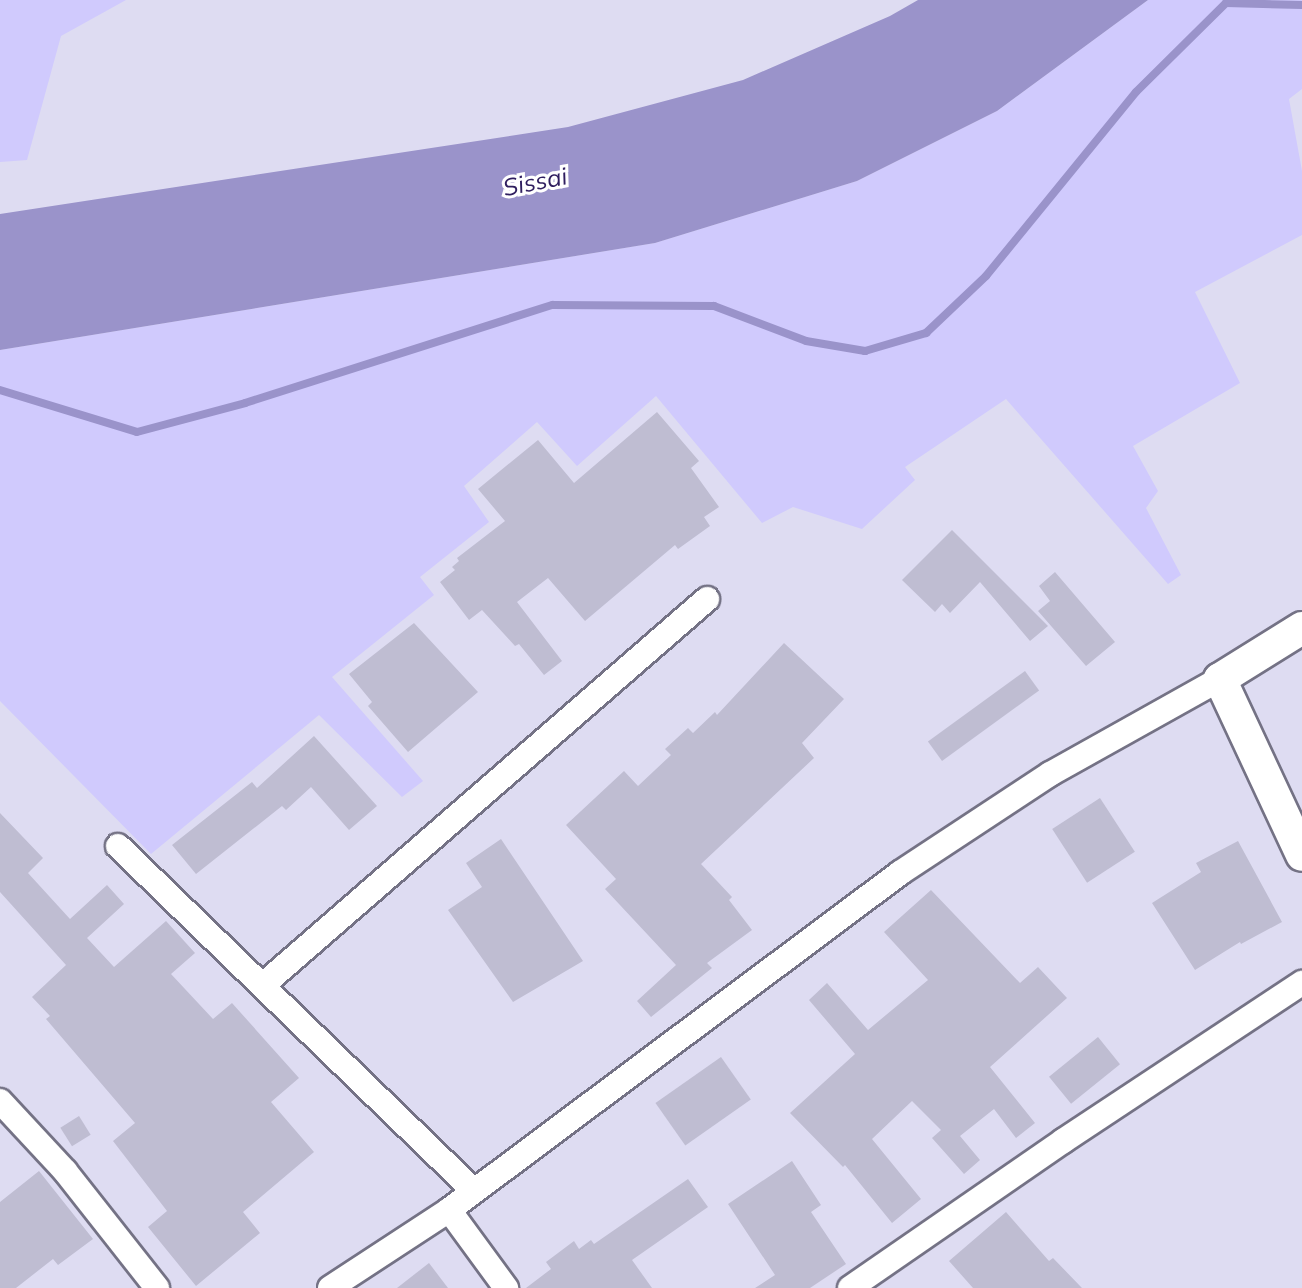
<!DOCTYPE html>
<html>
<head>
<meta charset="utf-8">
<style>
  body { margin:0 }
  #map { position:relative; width:1302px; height:1288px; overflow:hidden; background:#dedcf2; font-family:Mulish,sans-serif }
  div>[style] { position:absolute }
  .green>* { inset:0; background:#d0cafd }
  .water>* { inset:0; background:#9a93ca }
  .stream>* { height:8px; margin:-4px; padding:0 4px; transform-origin:4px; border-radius:4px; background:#9a93ca }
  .building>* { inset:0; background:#bfbdd2; transform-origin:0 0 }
  .roads { filter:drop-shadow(2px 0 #747285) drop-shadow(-2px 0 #747285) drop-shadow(0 2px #747285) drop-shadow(0 -2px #747285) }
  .minor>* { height:24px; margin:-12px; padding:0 12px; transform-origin:12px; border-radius:12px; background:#fff }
  .tertiary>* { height:32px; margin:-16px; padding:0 16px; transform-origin:16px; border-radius:16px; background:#fff }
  span { translate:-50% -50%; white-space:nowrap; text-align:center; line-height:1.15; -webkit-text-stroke:6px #fff; paint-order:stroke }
  .water-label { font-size:24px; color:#2f1e5f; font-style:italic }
</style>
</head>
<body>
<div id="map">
  <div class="green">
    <div style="clip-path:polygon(0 0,126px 0,61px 36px,27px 160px,0 162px)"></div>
    <div style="clip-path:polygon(1148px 0,1302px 0,1302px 89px,1289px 99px,1302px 171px,1302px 235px,1195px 292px,1240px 383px,1133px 446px,1158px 491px,1146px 508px,1181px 575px,1168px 584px,1006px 399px,905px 467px,915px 480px,862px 529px,793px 507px,762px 523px,656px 396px,577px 466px,537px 422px,464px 486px,489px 522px,420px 577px,434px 595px,332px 677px,423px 781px,402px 797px,319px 715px,151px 854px,0 701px,0 350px,655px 243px,857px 181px,997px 111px)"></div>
  </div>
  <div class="water">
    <div style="clip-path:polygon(918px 0,1148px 0,997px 111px,857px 181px,655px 243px,0 350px,0 214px,568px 127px,743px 80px,890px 16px)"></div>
  </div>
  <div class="stream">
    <div style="left:1226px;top:3px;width:76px;rotate:1.5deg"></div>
    <div style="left:0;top:390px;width:143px;rotate:17deg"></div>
    <div style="left:137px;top:432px;width:112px;rotate:-15deg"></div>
    <div style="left:245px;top:403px;width:323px;rotate:-17.7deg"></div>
    <div style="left:553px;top:305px;width:161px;rotate:0.4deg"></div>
    <div style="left:714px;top:306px;width:98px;rotate:20.8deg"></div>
    <div style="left:806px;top:341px;width:60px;rotate:9.6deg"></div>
    <div style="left:865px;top:351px;width:64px;rotate:-16.4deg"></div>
    <div style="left:926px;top:333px;width:83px;rotate:-43.5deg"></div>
    <div style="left:986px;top:276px;width:237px;rotate:-50.8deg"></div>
    <div style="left:1136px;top:92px;width:131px;rotate:-44.7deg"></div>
  </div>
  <div class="building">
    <div style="clip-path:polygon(657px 412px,699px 461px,691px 468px,719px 507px,704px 517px,710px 526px,678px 549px,675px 545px,585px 621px,548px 578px,517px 602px,562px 661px,544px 675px,519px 644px,515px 646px,482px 610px,469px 620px,440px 582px,455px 570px,452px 567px,459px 561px,457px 558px,505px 521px,478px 489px,538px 440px,574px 483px)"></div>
    <div style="clip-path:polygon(952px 530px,1048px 626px,1030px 641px,980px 582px,950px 613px,942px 604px,935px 612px,902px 580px)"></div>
    <div style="clip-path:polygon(1055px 572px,1115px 642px,1086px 666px,1038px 611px,1050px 601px,1039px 586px)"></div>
    <div style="clip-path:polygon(414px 623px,478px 692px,408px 752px,368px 706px,372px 702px,349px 674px)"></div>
    <div style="clip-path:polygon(784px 643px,844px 699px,802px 743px,814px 758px,701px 864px,732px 897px,729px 900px,752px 930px,707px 963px,712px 968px,651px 1017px,637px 1001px,676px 965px,605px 889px,616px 879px,566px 825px,624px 771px,638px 786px,671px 755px,665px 749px,688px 728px,693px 733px,715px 712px,717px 715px)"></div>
    <div style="left:1025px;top:671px;width:24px;height:120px;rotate:54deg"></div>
    <div style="clip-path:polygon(314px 736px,377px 806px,349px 830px,311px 787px,286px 810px,282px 806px,196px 874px,172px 845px,252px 782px,257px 788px)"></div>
    <div style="left:1100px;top:798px;width:64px;height:57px;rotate:57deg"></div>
    <div style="clip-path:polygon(0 813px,43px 858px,28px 873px,70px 919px,107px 885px,124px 904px,87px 938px,114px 967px,166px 921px,195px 953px,171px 974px,213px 1019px,232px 1003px,299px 1078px,271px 1102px,314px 1152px,243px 1212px,260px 1233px,196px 1286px,148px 1227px,167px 1211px,113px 1141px,135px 1123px,46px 1019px,50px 1016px,32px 997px,66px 965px,0 892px)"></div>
    <div style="clip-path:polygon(501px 839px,583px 961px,513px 1002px,448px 910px,482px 887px,466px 863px)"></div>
    <div style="clip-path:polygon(1238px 841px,1282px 922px,1241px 944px,1240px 942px,1195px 970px,1152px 903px,1201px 872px,1196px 863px)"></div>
    <div style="clip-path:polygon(931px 890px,1020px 983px,1038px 967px,1067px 998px,990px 1067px,1035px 1123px,1016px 1138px,994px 1109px,960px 1136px,980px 1160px,964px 1174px,932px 1138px,941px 1130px,912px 1101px,872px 1139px,921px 1199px,892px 1223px,845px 1165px,843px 1167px,790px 1113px,855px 1054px,809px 1000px,827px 983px,868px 1030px,928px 980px,884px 932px)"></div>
    <div style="left:1098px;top:1037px;width:35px;height:63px;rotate:51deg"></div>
    <div style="left:721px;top:1057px;width:52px;height:80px;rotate:55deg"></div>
    <div style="left:79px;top:1116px;width:22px;height:22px;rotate:58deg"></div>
    <div style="clip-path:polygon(792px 1161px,821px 1205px,811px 1212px,846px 1264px,810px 1288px,755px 1288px,775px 1275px,728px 1204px)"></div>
    <div style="clip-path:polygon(39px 1171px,93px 1239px,58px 1265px,53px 1259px,16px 1288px,0 1288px,0 1202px)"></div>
    <div style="clip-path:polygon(688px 1179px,708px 1207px,632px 1260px,652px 1288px,526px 1288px,551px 1269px,546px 1262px,574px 1241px,579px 1249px,591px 1240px,594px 1244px)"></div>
    <div style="clip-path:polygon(1006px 1212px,1049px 1261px,1053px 1258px,1082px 1288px,973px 1288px,949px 1261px)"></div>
    <div style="clip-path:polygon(429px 1263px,448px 1288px,397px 1288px)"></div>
  </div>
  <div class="roads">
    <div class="minor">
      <div style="left:118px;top:846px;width:494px;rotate:44.1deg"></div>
      <div style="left:264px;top:984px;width:587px;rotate:-40.99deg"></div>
      <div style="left:0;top:1101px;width:96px;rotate:47.1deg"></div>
      <div style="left:65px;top:1171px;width:149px;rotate:51.8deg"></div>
      <div style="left:449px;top:1210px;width:97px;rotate:53.8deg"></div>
      <div style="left:330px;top:1288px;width:142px;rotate:-33.2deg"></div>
      <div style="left:449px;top:1210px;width:563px;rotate:-36.77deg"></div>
      <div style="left:900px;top:873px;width:180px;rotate:-33.4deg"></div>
      <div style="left:1050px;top:774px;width:195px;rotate:-29.2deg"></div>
      <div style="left:850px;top:1288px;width:259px;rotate:-34.6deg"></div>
      <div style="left:1063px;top:1141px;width:287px;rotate:-33.5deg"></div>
    </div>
    <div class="tertiary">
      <div style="left:1302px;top:628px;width:97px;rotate:148.1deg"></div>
      <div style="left:1220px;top:679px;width:194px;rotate:65deg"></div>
    </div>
  </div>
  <div class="water-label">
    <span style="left:535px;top:182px;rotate:-11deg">Sissai</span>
  </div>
</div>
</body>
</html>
